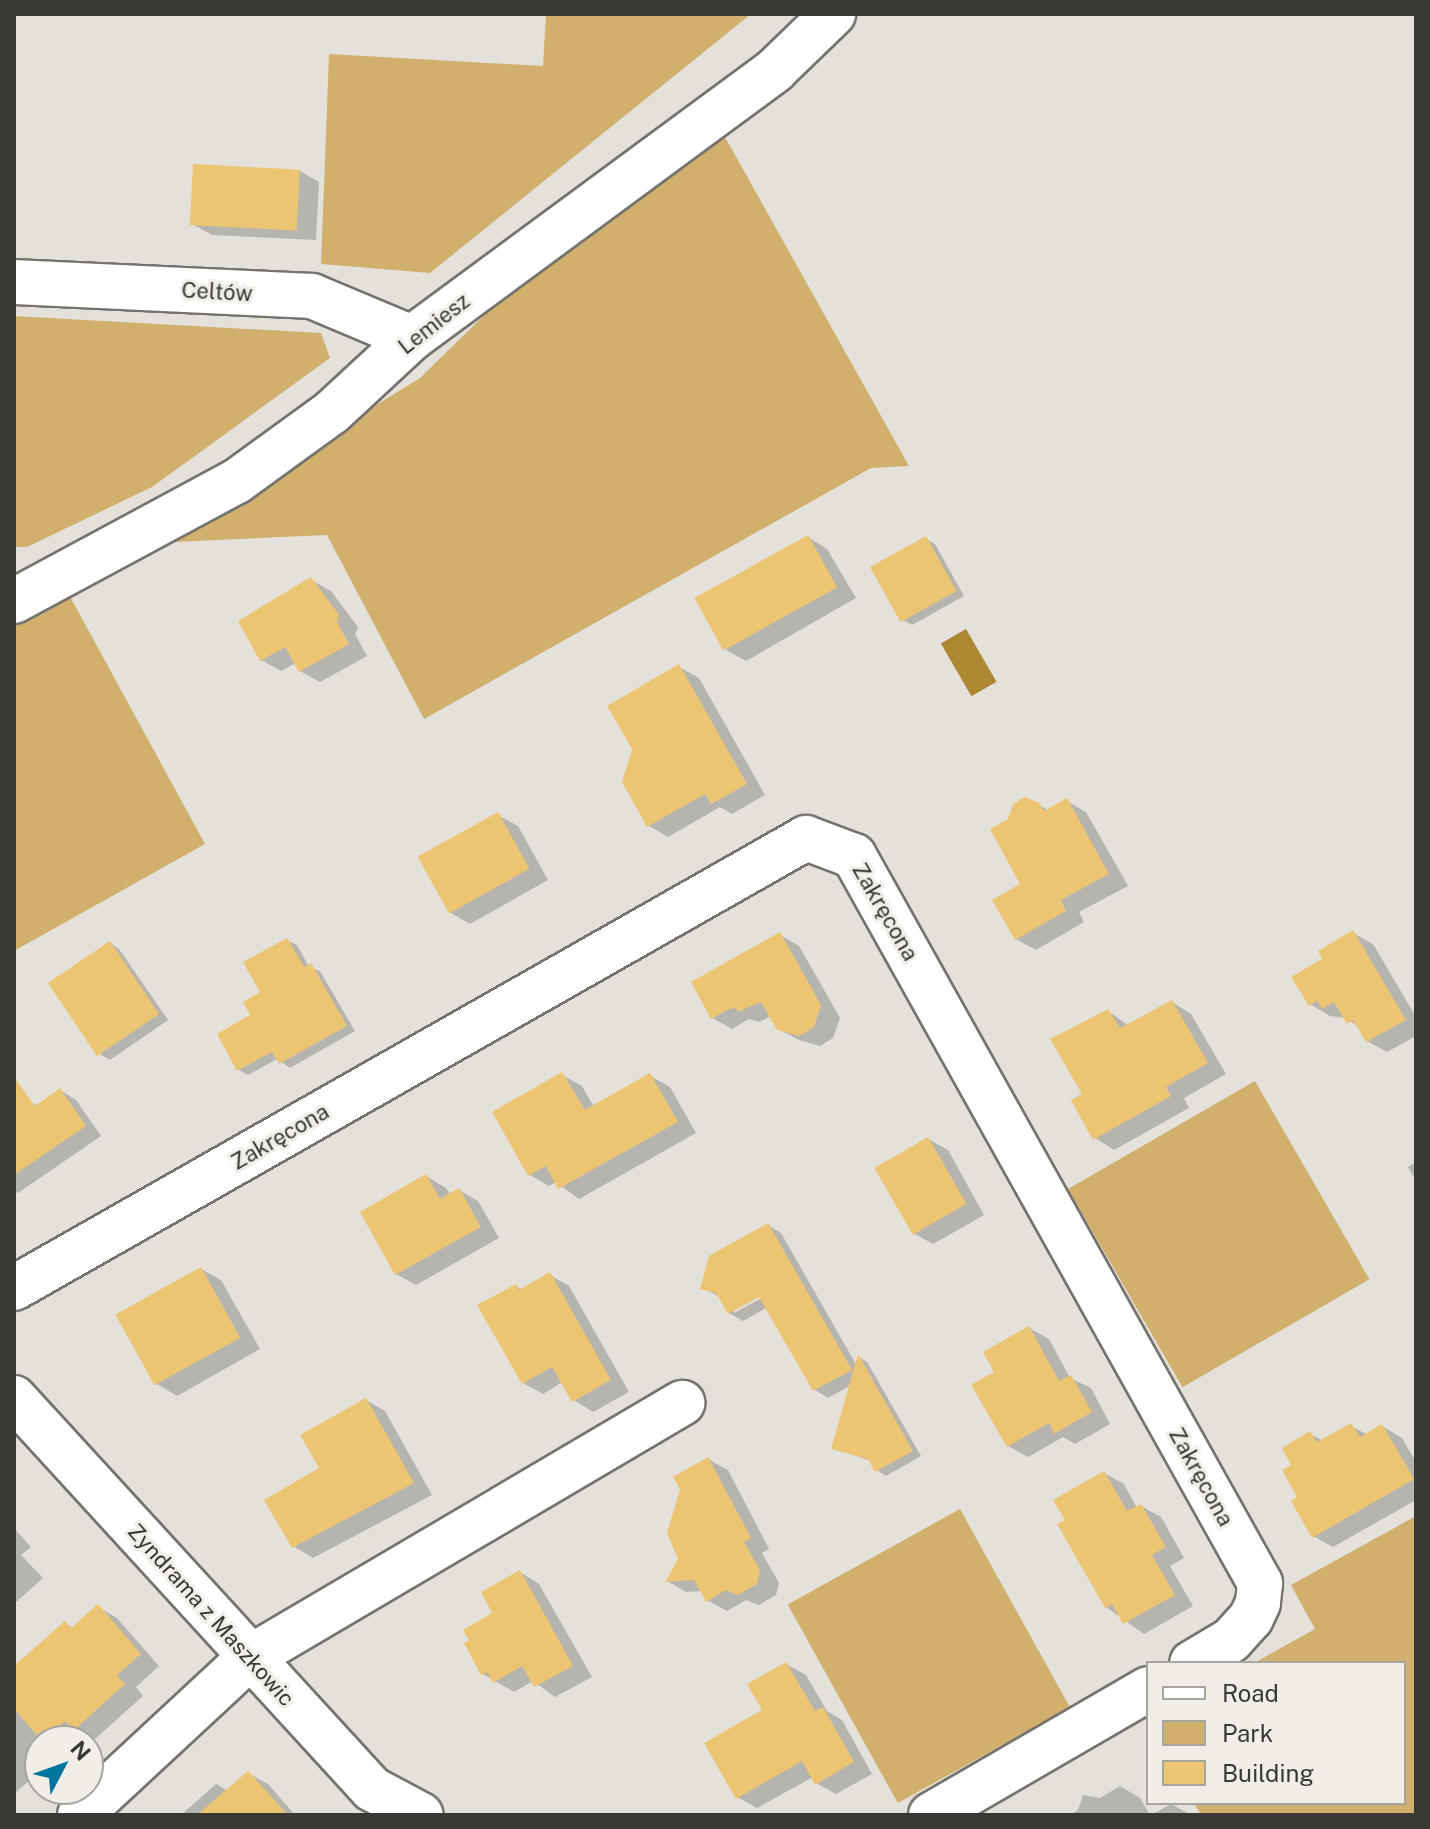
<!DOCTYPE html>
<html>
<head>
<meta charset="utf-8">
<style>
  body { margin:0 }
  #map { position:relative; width:1430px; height:1829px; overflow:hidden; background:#e4e1db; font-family:"Public Sans",sans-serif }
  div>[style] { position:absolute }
  .green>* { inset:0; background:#d0b06c; transform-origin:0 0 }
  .water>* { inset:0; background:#ac8833; transform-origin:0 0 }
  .shadow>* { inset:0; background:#0003 }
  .building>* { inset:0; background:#ecc573; transform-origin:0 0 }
  .roads { filter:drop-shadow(2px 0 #76736e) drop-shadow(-2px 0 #76736e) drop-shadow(0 2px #76736e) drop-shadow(0 -2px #76736e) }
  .minor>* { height:44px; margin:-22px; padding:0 22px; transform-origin:22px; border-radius:22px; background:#fff }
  span { translate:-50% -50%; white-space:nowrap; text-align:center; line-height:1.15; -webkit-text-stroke:6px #f1eee8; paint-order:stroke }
  .street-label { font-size:22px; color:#393835 }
  .frame { position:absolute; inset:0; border:16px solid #393835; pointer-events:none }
  .legend { position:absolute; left:1146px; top:1661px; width:260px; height:144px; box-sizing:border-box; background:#f1eee8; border:2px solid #a7a5a0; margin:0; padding:10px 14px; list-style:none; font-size:24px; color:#393835 }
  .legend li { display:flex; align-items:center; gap:16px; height:40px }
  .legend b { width:40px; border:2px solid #a7a5a0 }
  .north { position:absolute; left:24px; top:1725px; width:80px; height:80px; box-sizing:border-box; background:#f1eee8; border:2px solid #a7a5a0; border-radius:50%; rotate:49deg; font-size:22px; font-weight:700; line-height:32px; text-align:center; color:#393835 }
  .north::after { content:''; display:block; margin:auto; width:28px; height:36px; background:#00769f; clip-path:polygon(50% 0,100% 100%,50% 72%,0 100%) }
</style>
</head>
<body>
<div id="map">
  <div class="green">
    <div style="clip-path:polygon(546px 14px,751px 14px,430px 273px,321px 264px,329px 54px,543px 66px)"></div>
    <div style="clip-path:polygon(716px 121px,909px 466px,871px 468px,424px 719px,327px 535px,152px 543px,420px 378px,514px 286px)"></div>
    <div style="clip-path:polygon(14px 316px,321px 333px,330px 358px,152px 487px,27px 547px,14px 547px)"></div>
    <div style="clip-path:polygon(67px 591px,205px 844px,14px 951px,14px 622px)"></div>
    <div style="left:1255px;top:1081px;width:229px;height:216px;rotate:60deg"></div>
    <div style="left:960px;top:1509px;width:227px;height:197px;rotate:61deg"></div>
    <div style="clip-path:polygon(1416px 1516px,1416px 1815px,1201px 1815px,1194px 1803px,1404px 1803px,1404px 1663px,1254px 1663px,1315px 1629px,1291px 1585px)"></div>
  </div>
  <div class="water">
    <div style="left:966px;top:629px;width:61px;height:29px;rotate:60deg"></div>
  </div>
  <div class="shadow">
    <div style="clip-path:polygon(300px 171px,319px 182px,316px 240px,212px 235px,192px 224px)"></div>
    <div style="clip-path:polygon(808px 537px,827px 549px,856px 598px,746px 661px,726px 650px)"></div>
    <div style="clip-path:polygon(926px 539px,935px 544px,964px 596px,912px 625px,903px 620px)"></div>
    <div style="clip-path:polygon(311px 580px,331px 591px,358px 627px,355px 634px,367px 656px,320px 682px,300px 671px,296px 663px,281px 671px,261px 660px)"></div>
    <div style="clip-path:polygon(679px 667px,699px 678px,765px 795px,732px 814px,720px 807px,668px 837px,648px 825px)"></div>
    <div style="clip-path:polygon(1067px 801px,1086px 812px,1128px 886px,1079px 912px,1084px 922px,1036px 950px,1016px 939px,1038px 804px,1049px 811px)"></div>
    <div style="clip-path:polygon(498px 815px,518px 826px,548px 880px,470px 924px,451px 913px)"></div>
    <div style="clip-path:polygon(1353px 933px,1373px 944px,1416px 1017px,1416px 1036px,1387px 1052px,1367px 1041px,1361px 1029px,1346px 1018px,1330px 1016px,1310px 1004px)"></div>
    <div style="clip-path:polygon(780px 935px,799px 946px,840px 1018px,833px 1038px,820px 1046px,799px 1040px,778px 1029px,771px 1016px,759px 1022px,749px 1019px,732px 1029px,712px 1018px)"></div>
    <div style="clip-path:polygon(287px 940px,297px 945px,309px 967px,320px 971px,355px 1031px,290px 1068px,277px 1059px,248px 1075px,239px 1070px,253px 1015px)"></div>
    <div style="clip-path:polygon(110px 943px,119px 949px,168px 1020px,110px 1060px,101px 1055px)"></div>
    <div style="clip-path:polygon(1172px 1002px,1191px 1014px,1226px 1074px,1184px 1098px,1189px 1108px,1114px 1150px,1095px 1138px,1085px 1095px,1108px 1011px,1129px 1026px)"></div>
    <div style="clip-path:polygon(562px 1075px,582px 1086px,594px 1107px,650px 1076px,670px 1087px,696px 1133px,579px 1199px,556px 1182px,549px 1186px,530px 1175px)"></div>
    <div style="clip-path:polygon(60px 1090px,76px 1100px,101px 1136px,18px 1193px,14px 1191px,14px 1113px,30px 1102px,38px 1106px)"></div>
    <div style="clip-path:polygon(928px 1139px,948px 1150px,984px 1215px,933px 1244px,913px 1233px)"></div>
    <div style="clip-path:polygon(1416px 1162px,1416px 1180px,1408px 1167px)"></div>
    <div style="clip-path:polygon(426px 1176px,446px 1188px,450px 1195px,459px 1190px,478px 1201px,499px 1238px,416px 1285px,396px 1274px)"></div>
    <div style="clip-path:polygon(evenodd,768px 1225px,781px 1233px,857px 1366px,859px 1357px,867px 1362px,921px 1456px,886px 1476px,877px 1470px,871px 1461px,833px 1448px,851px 1385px,828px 1398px,815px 1390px,768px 1307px,743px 1321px,729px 1313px,720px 1297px,703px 1288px,768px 1225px,767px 1290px,769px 1294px,734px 1313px,734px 1309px,767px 1290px)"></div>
    <div style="clip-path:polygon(201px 1269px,221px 1280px,260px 1349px,177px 1396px,157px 1384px)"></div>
    <div style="clip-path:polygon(550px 1275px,569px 1286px,629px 1392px,593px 1412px,574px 1400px,563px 1382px,543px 1394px,523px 1383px,516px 1286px,523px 1290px)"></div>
    <div style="clip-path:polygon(1029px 1328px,1049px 1339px,1070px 1378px,1091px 1388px,1110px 1424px,1075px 1444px,1063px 1437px,1028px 1457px,1008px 1446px,997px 1373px)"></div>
    <div style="clip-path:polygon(366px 1400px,385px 1411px,432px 1495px,313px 1558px,293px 1546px,322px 1469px)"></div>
    <div style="clip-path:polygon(1351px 1426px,1368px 1435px,1382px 1426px,1402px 1438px,1416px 1462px,1416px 1500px,1333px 1547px,1313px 1536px,1300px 1498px,1294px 1465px,1310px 1434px,1323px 1441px)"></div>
    <div style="clip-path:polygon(708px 1459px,728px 1470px,769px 1549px,762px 1553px,779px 1583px,776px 1595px,759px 1605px,746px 1600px,727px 1611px,707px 1600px,702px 1591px,686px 1592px,667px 1581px,680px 1559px,682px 1489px)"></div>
    <div style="clip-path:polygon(1104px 1473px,1124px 1484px,1137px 1508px,1141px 1506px,1161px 1517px,1184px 1558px,1170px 1566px,1193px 1606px,1144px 1634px,1106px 1607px,1068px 1521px)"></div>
    <div style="clip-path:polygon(14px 1528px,31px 1547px,21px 1555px,43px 1578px,14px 1604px)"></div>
    <div style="clip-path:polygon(520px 1572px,539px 1584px,592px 1677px,555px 1697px,533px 1681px,514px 1692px,483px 1674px,494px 1614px)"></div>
    <div style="clip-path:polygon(98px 1607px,117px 1618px,159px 1666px,136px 1687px,143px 1696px,95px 1739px,84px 1733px,74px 1741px,40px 1741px,40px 1771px,14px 1794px,14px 1680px,65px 1623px,73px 1628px)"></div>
    <div style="clip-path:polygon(786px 1664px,806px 1675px,827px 1711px,842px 1720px,872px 1774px,836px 1794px,816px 1783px,813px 1777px,757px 1808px,737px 1797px,764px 1710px)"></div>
    <div style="clip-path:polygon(248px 1773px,268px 1784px,295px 1815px,181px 1815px,216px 1784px,228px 1791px)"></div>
    <div style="clip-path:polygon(1120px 1786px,1140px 1798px,1150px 1815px,1070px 1815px,1078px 1810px,1083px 1795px,1100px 1798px)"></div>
    <div style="clip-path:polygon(1171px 1804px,1191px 1815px,1151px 1815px)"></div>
  </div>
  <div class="building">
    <div style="left:193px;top:164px;width:107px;height:61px;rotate:3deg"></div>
    <div style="left:808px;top:535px;width:60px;height:130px;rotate:61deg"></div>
    <div style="left:926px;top:536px;width:63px;height:64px;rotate:61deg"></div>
    <div style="clip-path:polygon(311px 577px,339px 615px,337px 622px,349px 644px,299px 672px,285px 647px,260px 661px,238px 621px)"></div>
    <div style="clip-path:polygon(679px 664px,747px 784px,711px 804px,705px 794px,647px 827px,622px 782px,632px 749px,607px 706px)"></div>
    <div style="clip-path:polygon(1025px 797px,1039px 803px,1044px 811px,1067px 798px,1109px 874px,1061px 900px,1066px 911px,1015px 940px,992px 900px,1020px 884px,990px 829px,1008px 819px,1013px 804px)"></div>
    <div style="left:498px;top:812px;width:65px;height:92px;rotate:61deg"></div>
    <div style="clip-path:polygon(1353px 930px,1406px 1020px,1366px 1042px,1353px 1020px,1347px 1024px,1334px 1002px,1322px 1009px,1317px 1001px,1309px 1006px,1291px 977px,1322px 959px,1318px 951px)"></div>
    <div style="clip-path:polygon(780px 932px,821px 1005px,814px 1027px,799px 1036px,777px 1030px,761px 1002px,738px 1012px,736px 1008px,729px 1009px,711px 1019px,691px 982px)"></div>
    <div style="clip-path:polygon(287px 938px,304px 967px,311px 963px,347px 1026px,279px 1064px,272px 1052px,237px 1071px,217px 1034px,250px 1015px,243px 1002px,260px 992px,243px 962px)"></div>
    <div style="left:110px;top:941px;width:88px;height:75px;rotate:56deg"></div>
    <div style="clip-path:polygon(1172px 1000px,1208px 1063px,1166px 1087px,1171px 1096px,1093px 1140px,1071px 1100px,1082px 1094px,1050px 1039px,1108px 1009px,1120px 1028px)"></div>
    <div style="clip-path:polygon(562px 1072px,585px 1110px,650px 1073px,678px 1122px,558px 1189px,546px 1166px,528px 1176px,492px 1112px)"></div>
    <div style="clip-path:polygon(14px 1077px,35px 1106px,60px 1088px,86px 1126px,14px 1175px)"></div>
    <div style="left:928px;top:1137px;width:77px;height:62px;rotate:60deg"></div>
    <div style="clip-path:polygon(426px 1174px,440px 1199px,459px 1188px,481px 1227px,395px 1275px,360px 1212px)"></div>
    <div style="clip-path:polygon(768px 1223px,852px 1370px,813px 1391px,759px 1297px,728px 1314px,716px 1293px,700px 1289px,709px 1256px)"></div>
    <div style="left:201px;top:1267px;width:81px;height:98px;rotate:61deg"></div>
    <div style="clip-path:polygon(550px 1272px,611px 1380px,572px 1402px,552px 1367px,522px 1384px,477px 1305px,516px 1284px,519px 1290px)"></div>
    <div style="clip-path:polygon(1029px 1326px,1059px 1381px,1071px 1375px,1092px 1412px,1054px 1434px,1049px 1423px,1007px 1447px,971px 1385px,994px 1372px,983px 1352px)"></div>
    <div style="clip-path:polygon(858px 1354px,913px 1451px,875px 1472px,868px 1459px,831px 1449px)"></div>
    <div style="clip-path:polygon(366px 1398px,414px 1483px,292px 1548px,264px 1500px,319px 1468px,300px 1435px)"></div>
    <div style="clip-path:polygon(1351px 1423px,1360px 1437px,1382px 1424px,1414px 1479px,1312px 1538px,1291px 1501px,1297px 1497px,1282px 1470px,1291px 1465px,1282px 1448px,1310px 1431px,1317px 1442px)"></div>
    <div style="clip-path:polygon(708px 1457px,751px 1538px,744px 1542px,760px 1570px,757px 1584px,738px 1595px,726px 1590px,706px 1602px,694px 1580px,665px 1582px,678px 1559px,667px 1533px,680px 1489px,673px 1477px)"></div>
    <div style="clip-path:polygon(1104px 1471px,1127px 1511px,1141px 1504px,1166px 1547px,1152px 1555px,1175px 1595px,1123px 1624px,1112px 1604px,1105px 1608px,1057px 1524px,1065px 1520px,1053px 1500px)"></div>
    <div style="clip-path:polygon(520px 1570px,573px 1666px,534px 1687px,522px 1666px,493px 1683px,487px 1672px,481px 1675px,464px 1643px,469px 1640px,463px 1630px,492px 1613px,481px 1592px)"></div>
    <div style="clip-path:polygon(98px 1604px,141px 1654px,117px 1675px,125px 1684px,74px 1730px,65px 1721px,42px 1741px,14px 1709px,14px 1666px,65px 1621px,71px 1628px)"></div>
    <div style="clip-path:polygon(786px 1662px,815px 1711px,823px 1707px,854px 1762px,815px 1785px,802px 1761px,736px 1799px,704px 1743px,762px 1710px,747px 1684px)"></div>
    <div style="clip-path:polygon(248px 1771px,288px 1815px,197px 1815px)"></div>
  </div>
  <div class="roads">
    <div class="minor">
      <div style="left:14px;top:282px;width:298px;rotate:2.7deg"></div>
      <div style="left:312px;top:296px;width:108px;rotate:22.8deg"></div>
      <div style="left:14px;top:601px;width:253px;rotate:-28.3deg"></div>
      <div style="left:237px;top:481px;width:117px;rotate:-36deg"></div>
      <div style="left:332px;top:412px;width:109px;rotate:-42.8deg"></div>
      <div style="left:412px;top:338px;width:451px;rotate:-36.4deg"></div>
      <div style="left:775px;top:70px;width:81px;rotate:-44deg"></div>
      <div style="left:14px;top:1288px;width:911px;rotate:-29.6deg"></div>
      <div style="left:806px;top:838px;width:51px;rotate:20.6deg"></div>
      <div style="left:854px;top:856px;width:833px;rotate:60.82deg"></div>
      <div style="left:1260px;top:1583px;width:20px;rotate:96deg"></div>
      <div style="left:1258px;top:1603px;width:17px;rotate:115deg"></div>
      <div style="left:1251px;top:1618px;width:30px;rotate:132deg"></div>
      <div style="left:1231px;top:1640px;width:45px;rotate:149.5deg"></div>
      <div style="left:14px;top:1398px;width:530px;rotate:47.52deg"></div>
      <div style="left:372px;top:1789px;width:55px;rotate:28deg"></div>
      <div style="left:80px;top:1815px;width:231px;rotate:-42.9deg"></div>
      <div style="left:249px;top:1658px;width:503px;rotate:-30.49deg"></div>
      <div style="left:931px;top:1815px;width:251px;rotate:-30.1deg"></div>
    </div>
  </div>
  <div class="street-label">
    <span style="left:217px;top:292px;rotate:3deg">Celtów</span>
    <span style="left:434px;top:324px;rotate:-38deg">Lemiesz</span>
    <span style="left:885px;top:912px;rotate:60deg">Zakręcona</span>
    <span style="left:280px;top:1137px;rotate:-30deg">Zakręcona</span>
    <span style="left:1201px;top:1477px;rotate:61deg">Zakręcona</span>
    <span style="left:211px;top:1615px;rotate:48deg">Zyndrama z Maszkowic</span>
  </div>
  <div class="frame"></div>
  <ul class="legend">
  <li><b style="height:10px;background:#fff"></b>Road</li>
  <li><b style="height:22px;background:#d0b06c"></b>Park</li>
  <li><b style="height:22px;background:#ecc573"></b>Building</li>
  </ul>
  <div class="north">N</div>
</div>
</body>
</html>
